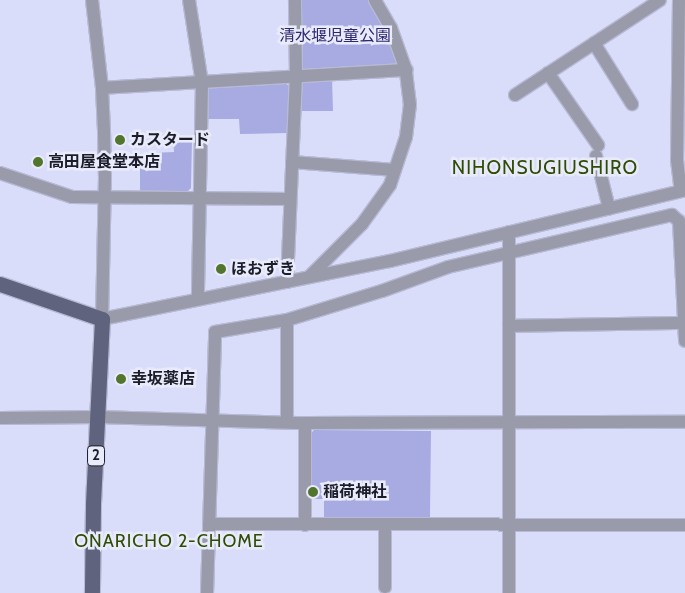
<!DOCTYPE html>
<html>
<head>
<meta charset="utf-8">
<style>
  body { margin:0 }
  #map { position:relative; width:685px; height:593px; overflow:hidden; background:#daddfa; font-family:Cabin,"Noto Sans JP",sans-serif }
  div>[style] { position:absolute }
  .green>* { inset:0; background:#a7abe1 }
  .roads { filter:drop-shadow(1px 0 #b8bad5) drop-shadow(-1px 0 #b8bad5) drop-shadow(0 1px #b8bad5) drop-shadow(0 -1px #b8bad5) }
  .minor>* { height:12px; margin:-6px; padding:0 6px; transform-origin:6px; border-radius:6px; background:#999baa }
  .major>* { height:15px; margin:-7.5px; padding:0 7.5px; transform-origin:7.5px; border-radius:7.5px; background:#60637d }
  .dots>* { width:14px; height:14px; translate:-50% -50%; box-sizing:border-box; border:2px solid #e9ebfa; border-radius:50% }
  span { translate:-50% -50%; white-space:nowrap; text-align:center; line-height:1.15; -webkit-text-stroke:5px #e9ebfa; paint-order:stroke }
  .shield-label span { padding:1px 4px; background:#e9ebfa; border:1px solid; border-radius:4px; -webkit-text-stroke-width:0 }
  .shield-label { font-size:15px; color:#1c1d2a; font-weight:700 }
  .park-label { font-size:16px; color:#2e2870 }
  .poi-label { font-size:16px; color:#1c1d2a; font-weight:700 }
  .left { translate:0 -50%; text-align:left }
  .neighbourhood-label { font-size:18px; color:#2e4c05; letter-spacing:1px }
  .quarter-label { font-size:19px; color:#2e4c05; letter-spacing:1px }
</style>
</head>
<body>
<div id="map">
  <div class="green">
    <div style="clip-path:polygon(297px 0,372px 0,385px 24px,399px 68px,300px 74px)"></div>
    <div style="clip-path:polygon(332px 79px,333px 111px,298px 111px,298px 85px,304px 81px)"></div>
    <div style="clip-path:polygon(284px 82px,289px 86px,287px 133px,240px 134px,239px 119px,206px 119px,206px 92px,210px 86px)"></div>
    <div style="clip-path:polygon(173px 138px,192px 138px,191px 188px,187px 192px,140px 191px,140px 166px,151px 165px,150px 153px,174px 152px)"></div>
    <div style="clip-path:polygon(314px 430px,431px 431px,430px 518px,324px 518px,324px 499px,310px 499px,309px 435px)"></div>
  </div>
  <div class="roads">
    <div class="minor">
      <div style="left:92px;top:0;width:89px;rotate:83.5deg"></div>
      <div style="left:102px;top:88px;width:43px;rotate:87.3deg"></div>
      <div style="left:104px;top:131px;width:46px;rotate:88.8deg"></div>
      <div style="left:105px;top:177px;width:142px;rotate:91.2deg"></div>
      <div style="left:102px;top:319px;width:294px;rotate:-11.4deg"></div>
      <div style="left:390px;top:261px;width:303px;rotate:-13.5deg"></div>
      <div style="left:189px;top:0;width:84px;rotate:81.1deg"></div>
      <div style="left:202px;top:83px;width:216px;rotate:91.1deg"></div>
      <div style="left:679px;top:0;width:160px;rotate:90.7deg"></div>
      <div style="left:677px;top:160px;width:31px;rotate:83deg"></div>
      <div style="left:594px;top:43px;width:72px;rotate:58.1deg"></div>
      <div style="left:548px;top:73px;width:88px;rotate:55.2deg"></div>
      <div style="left:102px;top:88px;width:305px;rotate:-3.4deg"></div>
      <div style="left:515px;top:95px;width:173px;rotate:-33.2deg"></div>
      <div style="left:596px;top:156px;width:54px;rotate:76deg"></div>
      <div style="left:292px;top:162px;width:103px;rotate:4.4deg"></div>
      <div style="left:0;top:173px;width:76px;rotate:18.4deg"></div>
      <div style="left:72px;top:197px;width:218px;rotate:0.5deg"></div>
      <div style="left:309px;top:277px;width:75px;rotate:-45deg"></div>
      <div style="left:362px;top:224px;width:48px;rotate:-54.3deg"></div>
      <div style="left:390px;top:185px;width:51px;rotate:-71.6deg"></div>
      <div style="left:406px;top:137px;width:32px;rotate:-83deg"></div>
      <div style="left:410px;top:105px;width:35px;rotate:-97deg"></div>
      <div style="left:406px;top:70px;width:45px;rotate:-109.7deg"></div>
      <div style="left:391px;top:28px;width:32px;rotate:-120deg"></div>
      <div style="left:287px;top:282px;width:206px;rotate:-87.5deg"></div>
      <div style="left:296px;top:76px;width:76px;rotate:-90.8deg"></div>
      <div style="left:509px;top:326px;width:175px;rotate:-1deg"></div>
      <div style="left:0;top:418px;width:98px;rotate:-0.6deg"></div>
      <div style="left:98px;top:417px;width:207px;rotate:1.7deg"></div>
      <div style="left:305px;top:423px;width:380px;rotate:-0.2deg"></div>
      <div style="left:287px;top:422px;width:102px;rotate:-90deg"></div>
      <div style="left:209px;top:524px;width:476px;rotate:0.1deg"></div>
      <div style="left:305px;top:525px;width:102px;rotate:-90deg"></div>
      <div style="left:385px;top:587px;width:63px;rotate:-90deg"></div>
      <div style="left:207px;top:593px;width:261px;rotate:-88.2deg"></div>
      <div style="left:215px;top:332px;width:73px;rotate:-9.5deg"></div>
      <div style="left:287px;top:320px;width:99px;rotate:-17deg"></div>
      <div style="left:382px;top:291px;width:70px;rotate:-20deg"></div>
      <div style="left:448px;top:267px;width:230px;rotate:-13.1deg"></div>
      <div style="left:672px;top:215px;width:9px;rotate:41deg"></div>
      <div style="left:679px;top:221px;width:120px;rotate:87.1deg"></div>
      <div style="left:509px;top:593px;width:361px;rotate:-90deg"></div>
    </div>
    <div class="major">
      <div style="left:0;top:284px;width:108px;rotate:18.9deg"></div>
      <div style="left:102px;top:319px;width:186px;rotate:92.8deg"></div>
      <div style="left:93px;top:505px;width:88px;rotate:90.7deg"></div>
    </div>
  </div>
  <div class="dots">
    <div style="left:120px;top:140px;background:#52752d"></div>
    <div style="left:38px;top:162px;background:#52752d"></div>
    <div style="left:221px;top:269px;background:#52752d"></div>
    <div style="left:121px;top:379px;background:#52752d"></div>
    <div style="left:313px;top:492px;background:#52752d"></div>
  </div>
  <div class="shield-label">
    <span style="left:96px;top:456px">2</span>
  </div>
  <div class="park-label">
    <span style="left:335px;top:36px">清水堰児童公園</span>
  </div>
  <div class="poi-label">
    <span class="left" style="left:130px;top:140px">カスタード</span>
    <span class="left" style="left:48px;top:162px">高田屋食堂本店</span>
    <span class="left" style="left:231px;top:269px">ほおずき</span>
    <span class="left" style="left:131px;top:379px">幸坂薬店</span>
    <span class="left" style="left:323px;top:492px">稲荷神社</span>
  </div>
  <div class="neighbourhood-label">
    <span style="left:169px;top:541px">ONARICHO 2-CHOME</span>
  </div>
  <div class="quarter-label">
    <span style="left:545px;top:168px">NIHONSUGIUSHIRO</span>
  </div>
</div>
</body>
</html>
